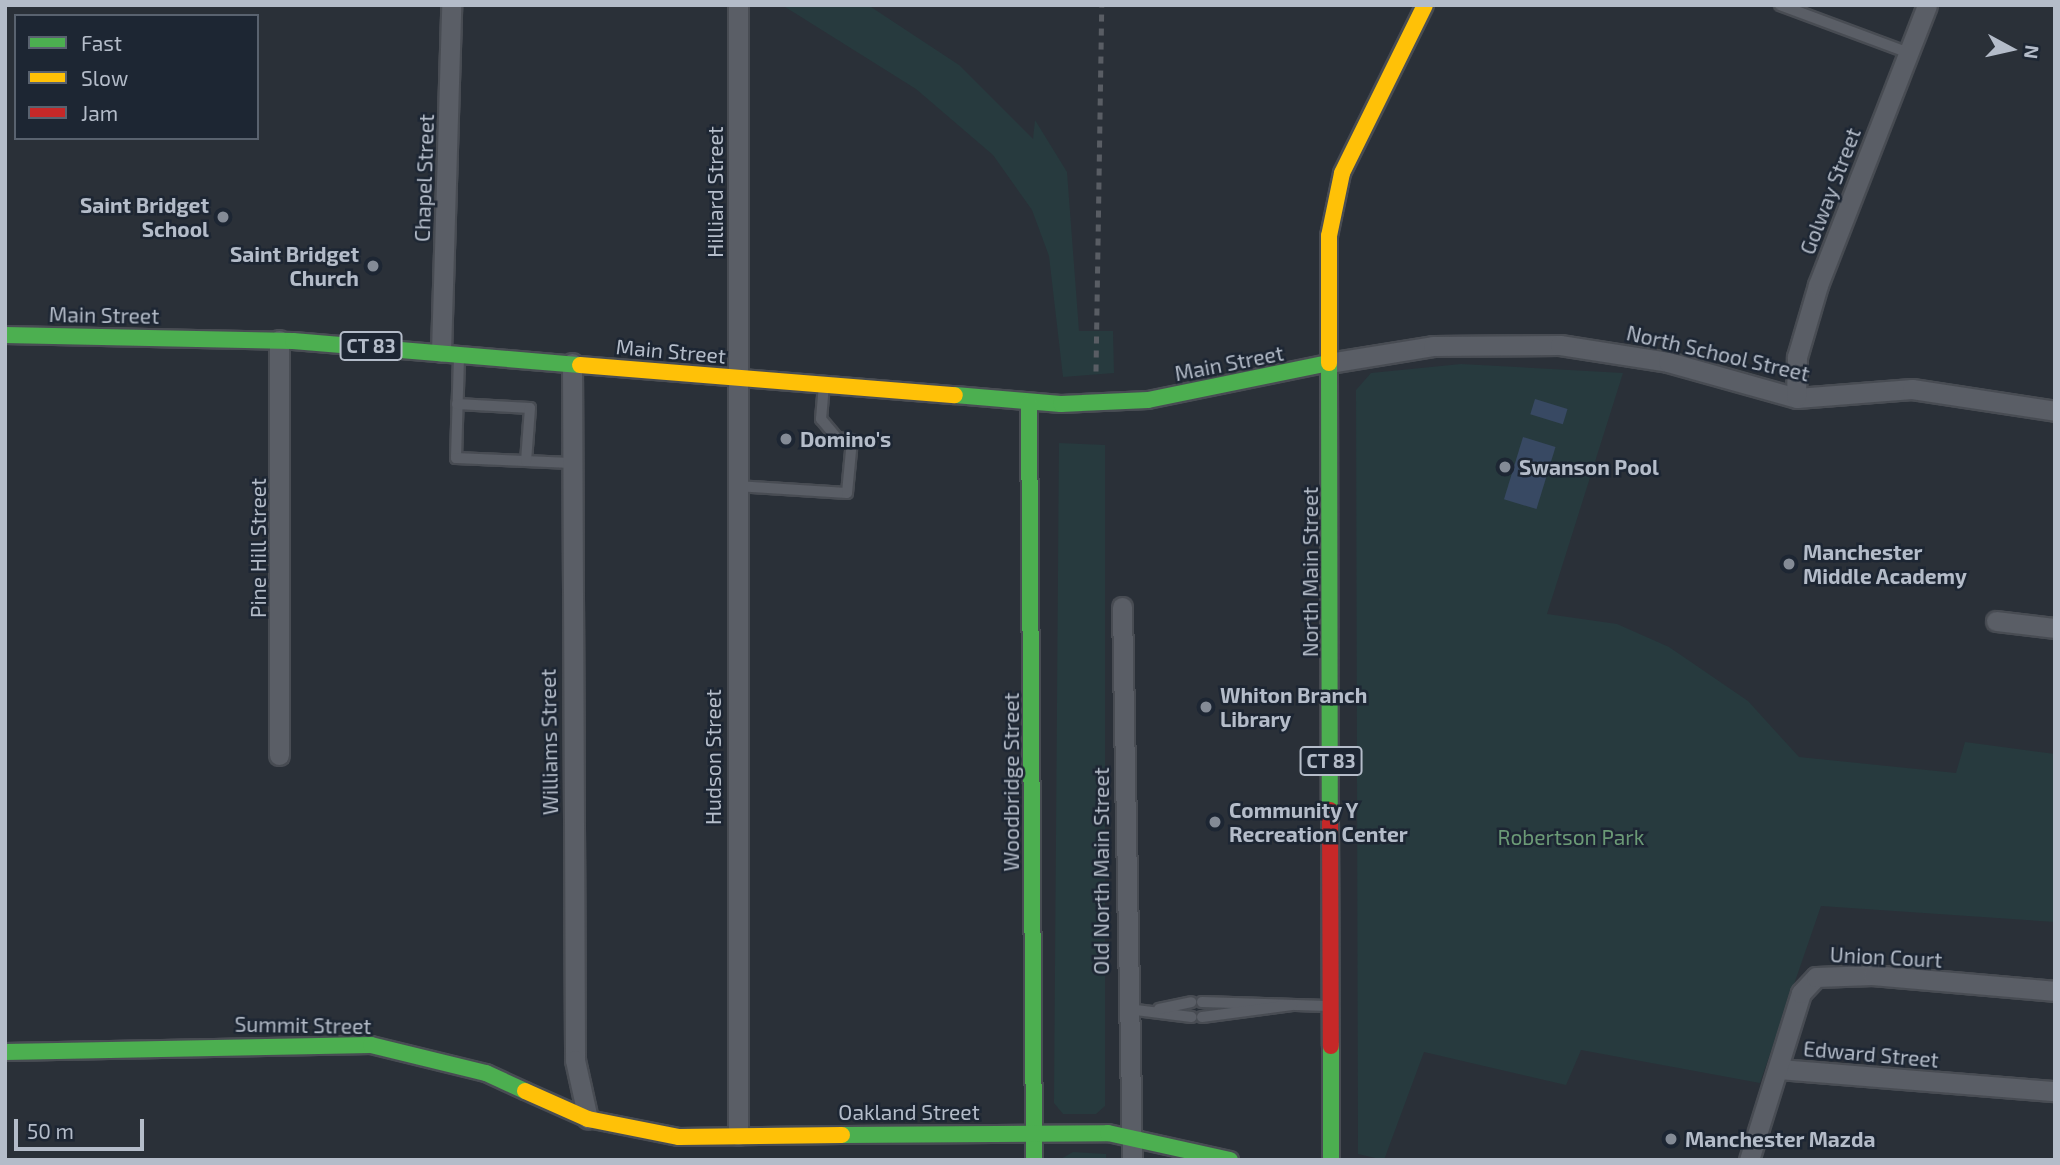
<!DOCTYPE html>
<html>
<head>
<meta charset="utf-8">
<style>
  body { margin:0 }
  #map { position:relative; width:2060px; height:1165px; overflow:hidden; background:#2a3038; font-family:"Exo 2",sans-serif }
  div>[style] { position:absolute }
  .green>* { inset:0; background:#273a3e }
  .water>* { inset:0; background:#384963; transform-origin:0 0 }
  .roads { filter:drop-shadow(2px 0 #484c53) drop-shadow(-2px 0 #484c53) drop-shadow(0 2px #484c53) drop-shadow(0 -2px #484c53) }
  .lane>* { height:10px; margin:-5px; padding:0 5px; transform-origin:5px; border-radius:5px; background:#5a5e66 }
  .street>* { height:19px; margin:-9.5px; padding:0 9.5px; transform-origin:9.5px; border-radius:9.5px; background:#5a5e66 }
  .fast>* { height:16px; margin:-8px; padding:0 8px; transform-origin:8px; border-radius:8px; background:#4caf50 }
  .slow>* { height:16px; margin:-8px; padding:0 8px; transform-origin:8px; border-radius:8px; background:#ffc107 }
  .jam>* { height:16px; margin:-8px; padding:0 8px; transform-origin:8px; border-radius:8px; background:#c62828 }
  .rail>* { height:5px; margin-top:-2.5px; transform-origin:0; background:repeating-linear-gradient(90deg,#595d64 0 7px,transparent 0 14px) }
  .dots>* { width:19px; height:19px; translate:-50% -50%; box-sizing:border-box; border:4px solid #1d2633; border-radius:50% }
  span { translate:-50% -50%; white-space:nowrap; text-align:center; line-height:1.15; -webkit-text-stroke:5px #1d2633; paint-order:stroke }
  .shield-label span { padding:2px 5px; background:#1d2633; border:2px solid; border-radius:5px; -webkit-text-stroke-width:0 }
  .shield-label { font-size:19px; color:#b4bcc9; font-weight:700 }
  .street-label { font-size:21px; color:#b4bcc9 }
  .poi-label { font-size:21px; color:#b4bcc9; font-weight:700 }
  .right { translate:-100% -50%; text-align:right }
  .left { translate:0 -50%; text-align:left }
  .park-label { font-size:21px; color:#6b9a76 }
  .frame { position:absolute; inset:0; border:7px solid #b4bcc9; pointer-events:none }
  .legend { position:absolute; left:14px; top:14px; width:245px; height:126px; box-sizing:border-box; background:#1d2633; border:2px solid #59626f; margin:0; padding:9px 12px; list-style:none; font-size:21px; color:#b4bcc9 }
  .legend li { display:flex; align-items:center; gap:14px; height:35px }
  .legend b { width:35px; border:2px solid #59626f }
  .north { position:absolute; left:1976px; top:14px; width:70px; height:70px; -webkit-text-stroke:5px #1d2633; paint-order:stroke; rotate:98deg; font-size:19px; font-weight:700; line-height:28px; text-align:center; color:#b4bcc9 }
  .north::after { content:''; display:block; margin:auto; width:24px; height:32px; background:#b4bcc9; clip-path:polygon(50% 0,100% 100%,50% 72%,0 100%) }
  .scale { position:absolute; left:14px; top:1119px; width:130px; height:32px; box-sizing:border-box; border:4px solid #b4bcc9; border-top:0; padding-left:9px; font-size:21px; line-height:24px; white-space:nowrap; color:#b4bcc9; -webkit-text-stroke:5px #1d2633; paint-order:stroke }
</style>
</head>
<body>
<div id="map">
  <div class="green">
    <div style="clip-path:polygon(782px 5px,868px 5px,959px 65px,1033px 139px,1035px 120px,1067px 172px,1079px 331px,1113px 331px,1114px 373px,1063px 377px,1049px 256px,1032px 210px,993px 155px,916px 89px)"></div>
    <div style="clip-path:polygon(1461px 364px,1623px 373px,1547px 614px,1617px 624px,1669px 647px,1748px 701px,1799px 757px,1956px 773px,1965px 742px,2055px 754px,2055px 922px,1821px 906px,1760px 1083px,1581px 1050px,1566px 1085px,1424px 1052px,1384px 1160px,1358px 1154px,1356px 390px,1371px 373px)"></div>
    <div style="clip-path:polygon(1059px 443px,1105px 445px,1105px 1106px,1096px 1114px,1063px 1114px,1054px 1103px)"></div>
    <div style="clip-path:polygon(1073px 1152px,1106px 1154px,1106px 1160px,1059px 1160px)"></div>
  </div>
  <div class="water">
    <div style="left:1535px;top:399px;width:34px;height:16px;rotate:17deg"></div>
    <div style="left:1523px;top:437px;width:34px;height:65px;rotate:17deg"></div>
  </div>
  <div class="roads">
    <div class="lane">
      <div style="left:1780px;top:5px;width:138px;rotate:20.4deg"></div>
      <div style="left:459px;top:357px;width:101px;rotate:91.7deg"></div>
      <div style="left:456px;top:458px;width:115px;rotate:2.5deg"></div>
      <div style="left:457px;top:404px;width:73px;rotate:3.1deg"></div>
      <div style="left:530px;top:408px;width:53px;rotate:94.3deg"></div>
      <div style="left:736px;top:486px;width:111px;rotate:3.6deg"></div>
      <div style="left:847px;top:493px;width:53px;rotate:-84.6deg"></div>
      <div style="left:852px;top:440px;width:15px;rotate:-172deg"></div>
      <div style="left:837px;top:438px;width:25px;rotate:-130deg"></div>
      <div style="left:821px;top:419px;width:32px;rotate:-85deg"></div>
      <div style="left:1202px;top:1002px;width:125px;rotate:1.8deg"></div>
      <div style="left:1128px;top:1009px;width:64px;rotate:7.2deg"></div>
      <div style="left:1159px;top:1009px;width:33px;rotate:-12deg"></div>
      <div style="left:1202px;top:1017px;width:91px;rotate:-7.6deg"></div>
    </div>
    <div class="street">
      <div style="left:738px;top:5px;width:1130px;rotate:90deg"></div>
      <div style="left:441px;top:352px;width:347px;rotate:-88.3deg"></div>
      <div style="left:572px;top:363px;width:697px;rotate:89.75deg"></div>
      <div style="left:575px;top:1060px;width:60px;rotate:77.6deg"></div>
      <div style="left:1329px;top:363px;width:105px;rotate:-9.3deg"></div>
      <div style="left:1433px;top:346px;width:127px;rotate:-0.5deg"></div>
      <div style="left:1560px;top:345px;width:109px;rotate:8.9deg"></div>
      <div style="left:1668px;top:362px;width:134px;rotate:15.6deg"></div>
      <div style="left:1797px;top:398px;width:115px;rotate:-4.5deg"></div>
      <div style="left:1912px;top:389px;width:145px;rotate:8.7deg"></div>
      <div style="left:1796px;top:397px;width:40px;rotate:-88.6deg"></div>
      <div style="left:1797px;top:357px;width:75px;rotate:-73.7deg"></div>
      <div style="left:1818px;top:285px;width:300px;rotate:-68.7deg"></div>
      <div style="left:1122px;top:607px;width:553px;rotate:88.96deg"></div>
      <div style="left:1996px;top:621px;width:59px;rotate:6.8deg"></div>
      <div style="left:279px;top:755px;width:415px;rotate:-90deg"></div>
      <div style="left:1779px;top:1069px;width:277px;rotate:4.6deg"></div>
      <div style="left:1749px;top:1160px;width:175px;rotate:-72.7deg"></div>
      <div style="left:1801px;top:993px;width:22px;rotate:-47deg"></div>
      <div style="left:1816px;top:977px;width:57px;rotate:-2deg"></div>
      <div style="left:1873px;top:975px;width:183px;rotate:5deg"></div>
    </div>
    <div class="fast">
      <div style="left:5px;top:335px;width:288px;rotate:1.2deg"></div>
      <div style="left:293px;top:341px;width:288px;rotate:4.8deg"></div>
      <div style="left:955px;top:395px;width:106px;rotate:4.9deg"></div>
      <div style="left:1061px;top:404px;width:87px;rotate:-2.6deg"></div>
      <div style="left:1148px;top:400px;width:185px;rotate:-11.6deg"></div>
      <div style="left:1329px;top:363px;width:447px;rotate:89.9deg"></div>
      <div style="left:1029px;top:403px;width:757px;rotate:89.62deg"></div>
      <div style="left:1331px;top:1046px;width:114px;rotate:90deg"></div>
      <div style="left:5px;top:1052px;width:366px;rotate:-1.1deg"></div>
      <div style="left:371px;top:1045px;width:118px;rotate:13.7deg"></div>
      <div style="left:486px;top:1073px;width:43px;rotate:24.8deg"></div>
      <div style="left:842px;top:1135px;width:266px;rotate:-0.4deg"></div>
      <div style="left:1108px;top:1133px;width:125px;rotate:12.5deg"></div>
    </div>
    <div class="slow">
      <div style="left:1329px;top:363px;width:127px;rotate:-90deg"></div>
      <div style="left:1329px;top:236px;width:64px;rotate:-78.3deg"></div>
      <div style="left:1342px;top:173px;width:187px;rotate:-63.7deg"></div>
      <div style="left:580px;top:365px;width:376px;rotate:4.6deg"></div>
      <div style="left:525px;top:1091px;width:69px;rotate:24deg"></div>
      <div style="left:588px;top:1119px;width:93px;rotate:11.2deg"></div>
      <div style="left:679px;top:1137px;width:163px;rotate:-0.7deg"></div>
    </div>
    <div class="jam">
      <div style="left:1330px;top:810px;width:236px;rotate:89.8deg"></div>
    </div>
  </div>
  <div class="rail">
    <div style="left:1096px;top:371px;width:366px;rotate:-89.1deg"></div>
  </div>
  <div class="dots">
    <div style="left:223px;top:217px;background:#848b96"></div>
    <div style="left:373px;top:266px;background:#848b96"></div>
    <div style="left:786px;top:439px;background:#848b96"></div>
    <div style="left:1505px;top:467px;background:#848b96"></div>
    <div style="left:1789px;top:564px;background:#848b96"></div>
    <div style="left:1206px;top:707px;background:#848b96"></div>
    <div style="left:1215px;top:822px;background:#848b96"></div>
    <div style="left:1671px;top:1139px;background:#848b96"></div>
  </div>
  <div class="shield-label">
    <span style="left:371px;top:346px">CT 83</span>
    <span style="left:1331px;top:761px">CT 83</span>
  </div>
  <div class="street-label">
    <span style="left:424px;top:178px;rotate:-88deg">Chapel Street</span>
    <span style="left:1830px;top:191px;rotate:-69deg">Golway Street</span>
    <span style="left:715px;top:192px;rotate:-90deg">Hilliard Street</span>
    <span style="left:104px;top:315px;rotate:1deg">Main Street</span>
    <span style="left:671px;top:351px;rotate:5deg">Main Street</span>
    <span style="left:1718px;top:353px;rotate:13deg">North School Street</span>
    <span style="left:1229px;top:363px;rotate:-11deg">Main Street</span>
    <span style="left:258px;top:548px;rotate:-90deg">Pine Hill Street</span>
    <span style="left:1310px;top:572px;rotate:-90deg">North Main Street</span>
    <span style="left:549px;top:742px;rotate:-91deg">Williams Street</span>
    <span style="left:713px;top:757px;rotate:-90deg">Hudson Street</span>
    <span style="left:1011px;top:782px;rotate:-90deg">Woodbridge Street</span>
    <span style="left:1101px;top:871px;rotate:-90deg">Old North Main Street</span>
    <span style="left:1886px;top:957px;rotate:3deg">Union Court</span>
    <span style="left:303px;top:1025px;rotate:1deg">Summit Street</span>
    <span style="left:1871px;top:1054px;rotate:5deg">Edward Street</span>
    <span style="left:909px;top:1112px">Oakland Street</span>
  </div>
  <div class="poi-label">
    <span class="right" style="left:209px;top:217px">Saint Bridget<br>School</span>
    <span class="right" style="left:359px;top:266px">Saint Bridget<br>Church</span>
    <span class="left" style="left:800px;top:439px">Domino's</span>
    <span class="left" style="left:1519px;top:467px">Swanson Pool</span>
    <span class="left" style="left:1803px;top:564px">Manchester<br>Middle Academy</span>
    <span class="left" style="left:1220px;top:707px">Whiton Branch<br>Library</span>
    <span class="left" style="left:1229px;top:822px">Community Y<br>Recreation Center</span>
    <span class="left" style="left:1685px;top:1139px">Manchester Mazda</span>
  </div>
  <div class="park-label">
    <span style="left:1571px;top:837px">Robertson Park</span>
  </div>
  <div class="frame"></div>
  <ul class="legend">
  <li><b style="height:9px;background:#4caf50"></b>Fast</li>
  <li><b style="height:9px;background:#ffc107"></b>Slow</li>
  <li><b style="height:9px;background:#c62828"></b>Jam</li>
  </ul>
  <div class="north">N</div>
  <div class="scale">50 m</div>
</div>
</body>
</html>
